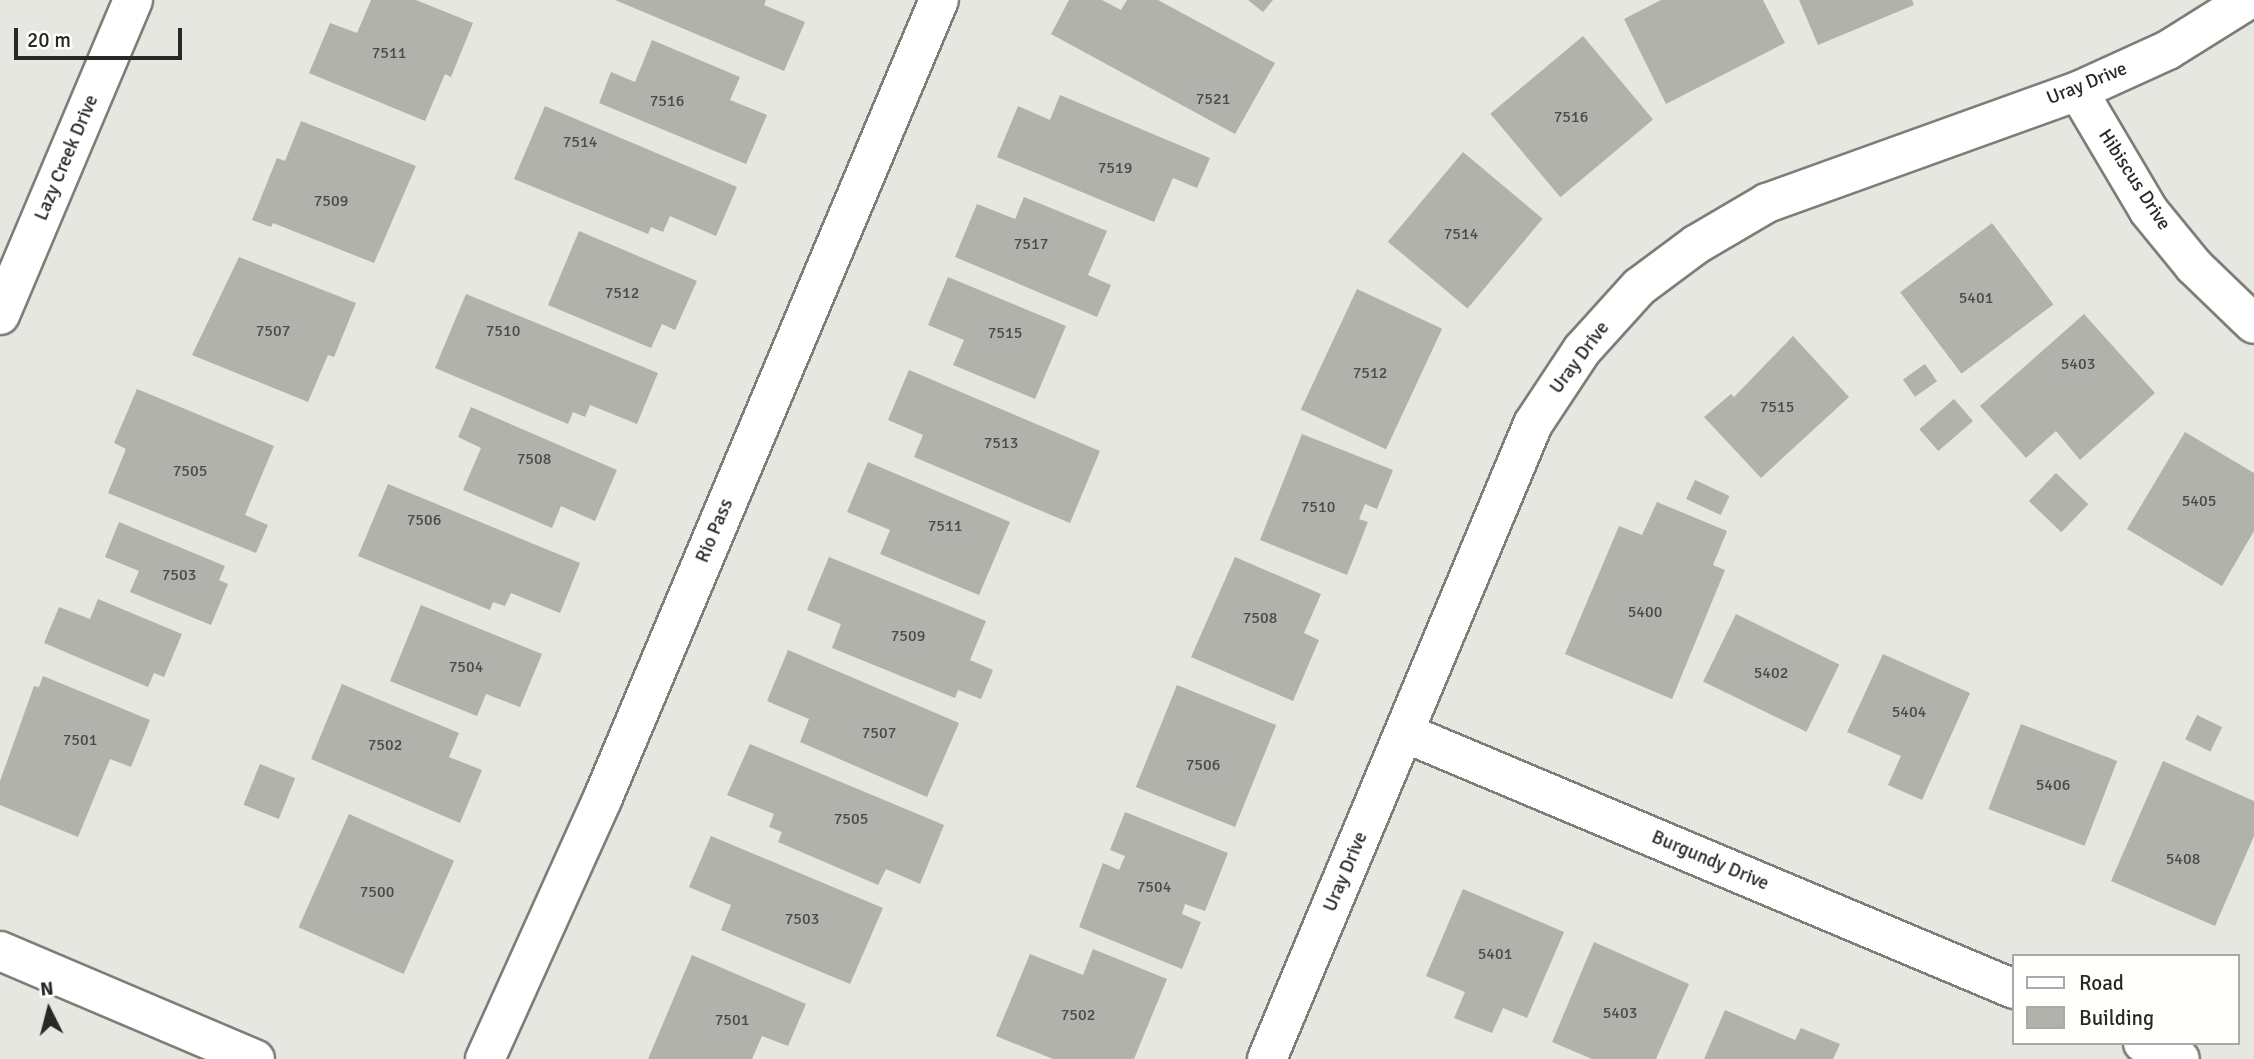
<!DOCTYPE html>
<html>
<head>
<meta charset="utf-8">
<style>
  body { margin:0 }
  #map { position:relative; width:2254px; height:1059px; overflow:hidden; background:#e7e7e1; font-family:Signika,sans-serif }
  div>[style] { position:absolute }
  .building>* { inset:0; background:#b2b2ac; transform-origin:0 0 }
  .roads { filter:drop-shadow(2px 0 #7e7d78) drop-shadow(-2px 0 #7e7d78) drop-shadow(0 2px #7e7d78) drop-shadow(0 -2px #7e7d78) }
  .minor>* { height:38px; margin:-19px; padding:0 19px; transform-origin:19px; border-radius:19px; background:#fff }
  span { translate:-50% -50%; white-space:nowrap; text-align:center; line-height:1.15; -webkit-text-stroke:5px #fffffe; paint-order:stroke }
  .number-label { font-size:16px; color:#4a4a48 }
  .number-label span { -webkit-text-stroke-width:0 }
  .street-label { font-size:19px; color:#282826 }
  .legend { position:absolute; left:2012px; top:954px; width:228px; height:91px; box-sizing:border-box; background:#fffffe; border:2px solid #a9a9a8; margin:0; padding:9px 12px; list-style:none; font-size:21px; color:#282826 }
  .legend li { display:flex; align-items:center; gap:14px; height:35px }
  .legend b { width:35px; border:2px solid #a9a9a8 }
  .north { position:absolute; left:14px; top:975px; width:70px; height:70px; -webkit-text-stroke:5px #fffffe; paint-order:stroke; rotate:354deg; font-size:19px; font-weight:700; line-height:28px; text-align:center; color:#282826 }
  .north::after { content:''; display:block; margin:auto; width:24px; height:32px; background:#282826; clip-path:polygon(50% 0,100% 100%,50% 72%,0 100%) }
  .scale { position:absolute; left:14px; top:28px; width:168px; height:32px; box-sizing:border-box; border:4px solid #282826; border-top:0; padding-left:9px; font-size:21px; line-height:24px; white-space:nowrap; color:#282826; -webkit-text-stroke:5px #fffffe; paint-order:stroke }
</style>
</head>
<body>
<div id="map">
  <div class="building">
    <div style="clip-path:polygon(371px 0,416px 0,473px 23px,451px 77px,445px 74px,425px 121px,309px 73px,330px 23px,357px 33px)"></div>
    <div style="clip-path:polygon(615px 0,766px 0,764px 5px,805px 22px,784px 71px)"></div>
    <div style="clip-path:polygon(1069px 0,1102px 0,1121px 10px,1127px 0,1158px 0,1275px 63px,1235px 134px,1051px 34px)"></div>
    <div style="clip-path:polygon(1248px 0,1273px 0,1263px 12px)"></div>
    <div style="clip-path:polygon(1661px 0,1763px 0,1785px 43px,1666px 104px,1624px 19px)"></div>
    <div style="clip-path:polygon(1799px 0,1912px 0,1914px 5px,1818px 45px)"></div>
    <div style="left:1583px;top:36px;width:109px;height:121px;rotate:50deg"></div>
    <div style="clip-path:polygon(652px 40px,740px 77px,730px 100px,767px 115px,746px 164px,599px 103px,611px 72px,635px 82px)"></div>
    <div style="clip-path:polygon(1060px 95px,1210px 158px,1197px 188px,1173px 178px,1154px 222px,997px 157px,1018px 106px,1050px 120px)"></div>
    <div style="clip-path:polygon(545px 106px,737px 187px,716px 236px,670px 216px,663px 232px,651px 227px,648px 234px,514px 179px)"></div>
    <div style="clip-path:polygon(301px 121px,416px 166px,374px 263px,273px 223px,271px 227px,252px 220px,277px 158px,285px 161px)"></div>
    <div style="left:1463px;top:152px;width:104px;height:117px;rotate:40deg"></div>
    <div style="clip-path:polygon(1024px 197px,1107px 231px,1088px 275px,1111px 285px,1097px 317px,955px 257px,977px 204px,1015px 219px)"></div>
    <div style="left:1992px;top:223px;width:102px;height:115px;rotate:53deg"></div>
    <div style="clip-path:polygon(579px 231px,697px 281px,675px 330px,662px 324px,651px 348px,548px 305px)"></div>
    <div style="clip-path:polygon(239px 257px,356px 303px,334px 357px,328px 355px,308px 402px,192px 355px)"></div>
    <div style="clip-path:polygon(948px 277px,1066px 326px,1035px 399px,953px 365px,964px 340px,928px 325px)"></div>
    <div style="left:1357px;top:289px;width:94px;height:133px;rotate:25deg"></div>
    <div style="clip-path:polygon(466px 294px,658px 373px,637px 424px,590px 405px,585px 417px,573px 412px,568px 424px,435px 368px)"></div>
    <div style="clip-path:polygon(2084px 314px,2155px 393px,2080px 460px,2056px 431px,2026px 458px,1980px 406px)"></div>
    <div style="clip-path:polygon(1793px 336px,1849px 397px,1761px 478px,1704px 417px,1731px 394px,1734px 397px)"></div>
    <div style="left:1925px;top:364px;width:21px;height:27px;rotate:55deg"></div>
    <div style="clip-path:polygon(909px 370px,1100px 451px,1070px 523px,914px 457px,923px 435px,888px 420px)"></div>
    <div style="clip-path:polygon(137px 389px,274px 446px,245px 515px,268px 525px,256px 553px,108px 493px,126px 449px,114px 443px)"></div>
    <div style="left:1954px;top:399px;width:29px;height:46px;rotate:49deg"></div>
    <div style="clip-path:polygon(471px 407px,617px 470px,595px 521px,561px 506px,552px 528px,463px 490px,481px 448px,458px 437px)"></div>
    <div style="clip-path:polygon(2185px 432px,2254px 473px,2254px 531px,2222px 586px,2127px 529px)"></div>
    <div style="clip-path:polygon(1302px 434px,1393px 470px,1377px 509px,1365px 504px,1359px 519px,1368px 522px,1347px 575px,1260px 540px)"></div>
    <div style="clip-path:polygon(868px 462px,1010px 522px,979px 595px,880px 554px,890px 530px,847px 512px)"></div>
    <div style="left:2056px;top:473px;width:45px;height:39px;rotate:44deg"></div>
    <div style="left:1695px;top:480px;width:38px;height:21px;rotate:25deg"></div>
    <div style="clip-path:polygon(388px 484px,580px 563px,560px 613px,511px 593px,505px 606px,493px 602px,490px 610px,358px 556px)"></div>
    <div style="clip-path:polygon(1657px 502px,1727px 531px,1713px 565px,1725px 570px,1672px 699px,1565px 654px,1619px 526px,1642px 535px)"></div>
    <div style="clip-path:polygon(119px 522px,225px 566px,219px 580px,228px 584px,211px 625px,130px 592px,139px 571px,105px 557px)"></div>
    <div style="clip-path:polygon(829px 557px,986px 621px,970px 660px,993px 670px,981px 699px,958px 690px,955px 698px,832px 648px,841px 624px,807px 610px)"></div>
    <div style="clip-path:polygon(1235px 557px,1321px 594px,1304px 633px,1319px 640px,1293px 701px,1191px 657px)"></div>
    <div style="clip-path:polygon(98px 599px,182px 634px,164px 677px,154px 673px,148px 687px,44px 643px,59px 607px,90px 619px)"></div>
    <div style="clip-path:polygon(421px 605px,542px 654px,520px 707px,486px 694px,477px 716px,390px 681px)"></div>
    <div style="left:1736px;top:614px;width:115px;height:75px;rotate:26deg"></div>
    <div style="clip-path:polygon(788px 650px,959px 723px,927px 797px,800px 742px,809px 719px,767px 701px)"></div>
    <div style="clip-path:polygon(1883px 654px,1970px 693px,1922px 800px,1888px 785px,1901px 756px,1847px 732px)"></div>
    <div style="clip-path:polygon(43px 676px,150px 720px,131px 767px,110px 759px,78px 837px,0 805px,0 781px,34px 686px,39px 687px)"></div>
    <div style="clip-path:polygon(342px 684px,459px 733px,449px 757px,482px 770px,460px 823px,311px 759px)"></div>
    <div style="left:1177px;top:685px;width:107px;height:110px;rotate:22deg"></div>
    <div style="left:2197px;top:715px;width:28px;height:27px;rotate:26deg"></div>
    <div style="left:2021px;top:724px;width:103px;height:91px;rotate:21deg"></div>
    <div style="clip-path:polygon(750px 744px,944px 825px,920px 884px,886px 869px,878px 885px,778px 842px,782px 832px,769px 827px,774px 814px,727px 795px)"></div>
    <div style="clip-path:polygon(2163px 761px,2254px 801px,2254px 836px,2215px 926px,2111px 881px)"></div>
    <div style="left:260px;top:764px;width:38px;height:44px;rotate:22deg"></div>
    <div style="clip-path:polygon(1125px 812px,1228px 853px,1205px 911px,1185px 904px,1182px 914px,1201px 922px,1182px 969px,1079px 927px,1103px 863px,1119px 870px,1125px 856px,1110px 850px)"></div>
    <div style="left:349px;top:814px;width:115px;height:124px;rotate:24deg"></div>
    <div style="clip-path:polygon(711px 836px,883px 908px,850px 984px,721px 930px,731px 905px,689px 887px)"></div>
    <div style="clip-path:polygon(1463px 889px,1564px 932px,1527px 1018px,1503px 1008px,1492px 1033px,1454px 1018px,1465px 992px,1426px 976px)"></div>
    <div style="clip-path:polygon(1594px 942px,1689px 984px,1656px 1059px,1592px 1059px,1552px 1042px)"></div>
    <div style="clip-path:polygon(1093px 949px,1167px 979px,1134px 1059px,1053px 1059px,996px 1036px,1030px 954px,1083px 975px)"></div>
    <div style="clip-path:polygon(692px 955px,806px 1004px,788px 1046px,762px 1036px,752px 1059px,648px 1059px)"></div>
    <div style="clip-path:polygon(1725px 1010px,1795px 1040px,1801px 1028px,1840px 1044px,1833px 1059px,1704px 1059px)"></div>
  </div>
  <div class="roads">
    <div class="minor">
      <div style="left:2078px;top:91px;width:139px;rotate:59.4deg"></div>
      <div style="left:2149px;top:211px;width:71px;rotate:50.7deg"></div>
      <div style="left:2194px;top:266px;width:83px;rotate:44deg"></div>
      <div style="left:0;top:315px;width:342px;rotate:-67.1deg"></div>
      <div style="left:1405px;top:733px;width:661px;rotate:22.8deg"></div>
      <div style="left:0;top:951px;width:277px;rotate:23deg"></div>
      <div style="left:2143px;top:1043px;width:40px;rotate:23.4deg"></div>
      <div style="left:485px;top:1059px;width:284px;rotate:-65.7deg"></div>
      <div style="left:602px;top:800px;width:868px;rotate:-67.16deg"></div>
      <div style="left:1267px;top:1059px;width:688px;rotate:-67.27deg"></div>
      <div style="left:1533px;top:424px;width:89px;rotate:-56.5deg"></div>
      <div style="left:1582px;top:350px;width:85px;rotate:-47.9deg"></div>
      <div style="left:1639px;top:287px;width:72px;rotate:-36.6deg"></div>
      <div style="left:1697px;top:244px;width:81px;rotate:-30.4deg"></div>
      <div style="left:1767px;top:203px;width:331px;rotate:-19.8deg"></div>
      <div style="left:2078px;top:91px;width:99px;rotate:-24.5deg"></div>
      <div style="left:2168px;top:50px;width:94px;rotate:-32deg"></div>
    </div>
  </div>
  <div class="number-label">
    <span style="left:389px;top:53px">7511</span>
    <span style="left:1213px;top:99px">7521</span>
    <span style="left:667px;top:101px">7516</span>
    <span style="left:1571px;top:117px">7516</span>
    <span style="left:580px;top:142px">7514</span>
    <span style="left:1115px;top:168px">7519</span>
    <span style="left:331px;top:201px">7509</span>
    <span style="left:1461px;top:234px">7514</span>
    <span style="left:1031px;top:244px">7517</span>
    <span style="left:622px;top:293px">7512</span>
    <span style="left:1976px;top:298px">5401</span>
    <span style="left:273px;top:331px">7507</span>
    <span style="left:503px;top:331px">7510</span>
    <span style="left:1005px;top:333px">7515</span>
    <span style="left:2078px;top:364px">5403</span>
    <span style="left:1370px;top:373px">7512</span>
    <span style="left:1777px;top:407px">7515</span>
    <span style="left:1001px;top:443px">7513</span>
    <span style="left:534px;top:459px">7508</span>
    <span style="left:190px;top:471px">7505</span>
    <span style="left:2199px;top:501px">5405</span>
    <span style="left:1318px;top:507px">7510</span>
    <span style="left:424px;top:520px">7506</span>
    <span style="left:945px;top:526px">7511</span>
    <span style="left:179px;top:575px">7503</span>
    <span style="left:1645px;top:612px">5400</span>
    <span style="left:1260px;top:618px">7508</span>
    <span style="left:908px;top:636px">7509</span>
    <span style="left:466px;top:667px">7504</span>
    <span style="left:1771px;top:673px">5402</span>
    <span style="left:1909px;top:712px">5404</span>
    <span style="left:879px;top:733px">7507</span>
    <span style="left:80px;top:740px">7501</span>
    <span style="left:385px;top:745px">7502</span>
    <span style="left:1203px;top:765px">7506</span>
    <span style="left:2053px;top:785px">5406</span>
    <span style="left:851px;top:819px">7505</span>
    <span style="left:2183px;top:859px">5408</span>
    <span style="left:1154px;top:887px">7504</span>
    <span style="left:377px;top:892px">7500</span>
    <span style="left:802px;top:919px">7503</span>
    <span style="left:1495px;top:954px">5401</span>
    <span style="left:1620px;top:1013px">5403</span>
    <span style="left:1078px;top:1015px">7502</span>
    <span style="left:732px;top:1020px">7501</span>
  </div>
  <div class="street-label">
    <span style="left:2087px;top:84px;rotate:-22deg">Uray Drive</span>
    <span style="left:67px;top:158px;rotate:-67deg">Lazy Creek Drive</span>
    <span style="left:2134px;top:180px;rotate:57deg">Hibiscus Drive</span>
    <span style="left:1580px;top:358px;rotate:-53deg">Uray Drive</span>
    <span style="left:715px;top:531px;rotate:-67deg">Rio Pass</span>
    <span style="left:1710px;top:861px;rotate:23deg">Burgundy Drive</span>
    <span style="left:1346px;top:872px;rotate:-67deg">Uray Drive</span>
  </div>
  <ul class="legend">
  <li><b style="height:9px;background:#fff"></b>Road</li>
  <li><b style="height:19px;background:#b2b2ac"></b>Building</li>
  </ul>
  <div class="north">N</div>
  <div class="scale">20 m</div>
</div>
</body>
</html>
